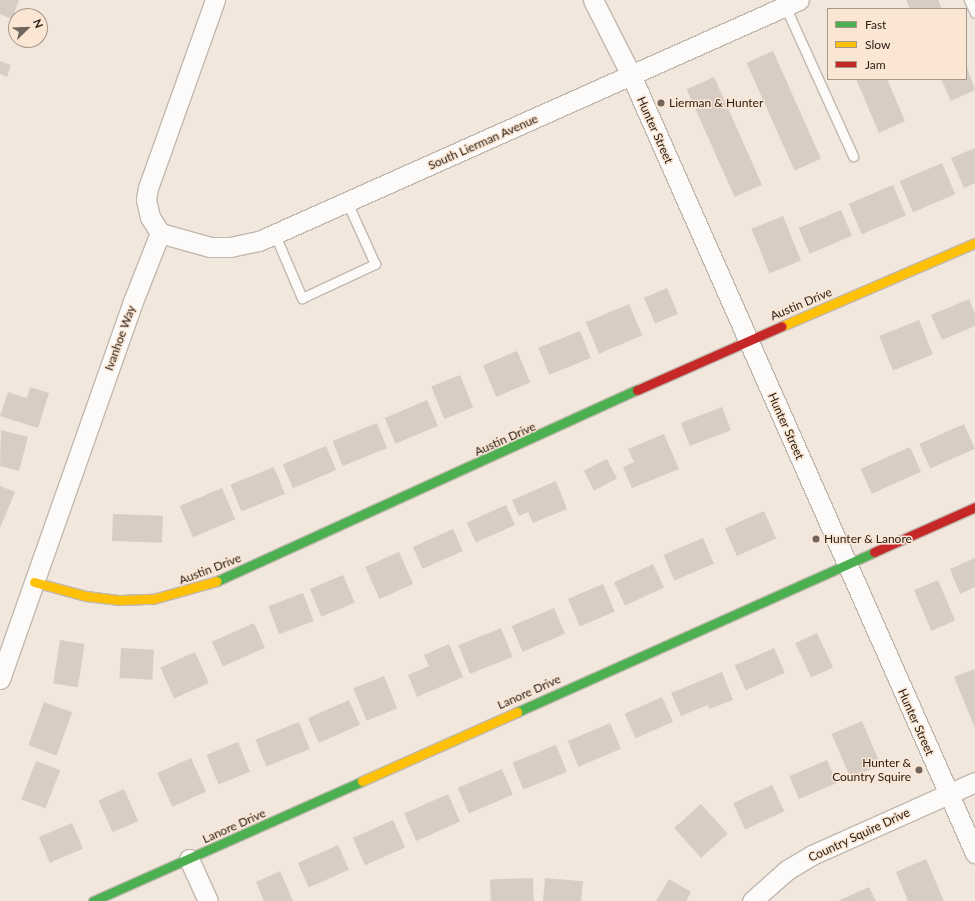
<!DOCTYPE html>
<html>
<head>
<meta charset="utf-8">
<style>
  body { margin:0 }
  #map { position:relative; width:975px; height:901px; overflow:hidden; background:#f2e7dd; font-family:Lato,sans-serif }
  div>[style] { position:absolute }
  .building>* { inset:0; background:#d7cdc4; transform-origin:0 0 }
  .roads { filter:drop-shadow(1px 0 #c1b8af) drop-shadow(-1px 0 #c1b8af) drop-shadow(0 1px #c1b8af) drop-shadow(0 -1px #c1b8af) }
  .lane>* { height:9px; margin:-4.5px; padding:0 4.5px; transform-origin:4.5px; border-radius:4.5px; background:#fdfbfa }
  .street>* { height:19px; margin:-9.5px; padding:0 9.5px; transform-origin:9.5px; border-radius:9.5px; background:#fdfbfa }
  .fast>* { height:9px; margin:-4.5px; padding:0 4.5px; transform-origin:4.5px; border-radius:4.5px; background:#4caf50 }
  .slow>* { height:9px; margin:-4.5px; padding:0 4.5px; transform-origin:4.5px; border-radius:4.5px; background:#ffc107 }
  .jam>* { height:9px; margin:-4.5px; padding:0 4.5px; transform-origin:4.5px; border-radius:4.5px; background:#c62828 }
  .dots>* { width:11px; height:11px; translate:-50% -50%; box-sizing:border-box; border:2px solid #fbe6d4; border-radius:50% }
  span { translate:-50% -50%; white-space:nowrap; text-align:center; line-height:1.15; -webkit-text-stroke:3px #fbe6d4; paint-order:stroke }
  .poi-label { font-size:12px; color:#2a2118 }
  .left { translate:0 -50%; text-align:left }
  .right { translate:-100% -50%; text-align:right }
  .street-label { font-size:12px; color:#2a2118 }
  .legend { position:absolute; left:827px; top:8px; width:140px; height:72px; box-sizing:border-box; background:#fbe6d4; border:1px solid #a79789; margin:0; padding:5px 7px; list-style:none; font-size:12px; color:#2a2118 }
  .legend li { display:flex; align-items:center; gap:8px; height:20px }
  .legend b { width:20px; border:1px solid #a79789 }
  .north { position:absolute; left:8px; top:8px; width:40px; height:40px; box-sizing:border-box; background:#fbe6d4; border:1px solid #a79789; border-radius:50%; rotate:67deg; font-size:11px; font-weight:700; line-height:16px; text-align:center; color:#2a2118 }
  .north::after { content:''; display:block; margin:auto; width:14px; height:18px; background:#70665d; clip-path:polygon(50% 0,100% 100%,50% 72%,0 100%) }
</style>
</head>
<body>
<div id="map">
  <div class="building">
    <div style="clip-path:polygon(0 0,19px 0,12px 19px,0 14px)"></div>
    <div style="clip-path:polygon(906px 0,938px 0,942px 9px,910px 9px)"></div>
    <div style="left:773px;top:51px;width:118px;height:29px;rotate:66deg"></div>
    <div style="clip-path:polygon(0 61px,11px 65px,7px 77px,0 74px)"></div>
    <div style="clip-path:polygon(966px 64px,975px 90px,951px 101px,941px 79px,966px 79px)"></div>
    <div style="left:714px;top:77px;width:118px;height:30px;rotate:66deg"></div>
    <div style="clip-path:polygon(856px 79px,887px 79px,905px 121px,879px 133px)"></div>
    <div style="clip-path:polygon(975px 148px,975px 183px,964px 188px,951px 158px)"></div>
    <div style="left:942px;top:163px;width:34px;height:46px;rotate:67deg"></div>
    <div style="left:893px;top:185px;width:33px;height:48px;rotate:67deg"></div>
    <div style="left:841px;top:210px;width:28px;height:46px;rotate:67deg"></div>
    <div style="left:783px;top:216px;width:48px;height:34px;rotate:68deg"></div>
    <div style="left:667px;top:288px;width:28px;height:25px;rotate:67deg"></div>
    <div style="clip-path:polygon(969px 299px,975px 314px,975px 326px,942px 340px,931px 315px)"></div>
    <div style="left:629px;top:304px;width:34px;height:47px;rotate:67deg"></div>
    <div style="left:919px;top:320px;width:37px;height:43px;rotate:68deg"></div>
    <div style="left:580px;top:331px;width:29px;height:45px;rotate:68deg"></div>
    <div style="left:517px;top:351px;width:34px;height:37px;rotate:67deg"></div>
    <div style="left:460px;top:375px;width:35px;height:31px;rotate:68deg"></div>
    <div style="clip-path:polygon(30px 387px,49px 393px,38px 428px,0 416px,8px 392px,27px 398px)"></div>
    <div style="left:427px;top:400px;width:28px;height:46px;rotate:67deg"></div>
    <div style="left:722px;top:407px;width:25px;height:44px;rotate:69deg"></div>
    <div style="left:377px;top:423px;width:27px;height:48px;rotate:68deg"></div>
    <div style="left:964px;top:424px;width:27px;height:49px;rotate:66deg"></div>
    <div style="clip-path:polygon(1px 430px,28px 437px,19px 471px,0 466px)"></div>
    <div style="clip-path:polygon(664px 434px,679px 469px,632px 488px,623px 467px,634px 462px,628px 449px)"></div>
    <div style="left:326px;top:446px;width:26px;height:47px;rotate:67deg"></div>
    <div style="left:910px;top:447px;width:27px;height:54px;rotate:66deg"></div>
    <div style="left:607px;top:459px;width:22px;height:26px;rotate:63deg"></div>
    <div style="left:274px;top:467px;width:29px;height:47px;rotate:68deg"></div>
    <div style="clip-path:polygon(556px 481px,567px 509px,533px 523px,528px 512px,519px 516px,512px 500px)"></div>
    <div style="clip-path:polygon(0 486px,15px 492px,0 528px)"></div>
    <div style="left:222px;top:488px;width:34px;height:46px;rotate:67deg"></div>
    <div style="left:506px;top:505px;width:22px;height:43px;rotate:66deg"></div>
    <div style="left:764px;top:511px;width:30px;height:43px;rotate:66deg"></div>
    <div style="left:113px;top:514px;width:50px;height:27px;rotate:2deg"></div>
    <div style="left:453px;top:529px;width:24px;height:44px;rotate:66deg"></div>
    <div style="left:703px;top:538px;width:28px;height:43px;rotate:67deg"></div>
    <div style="left:399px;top:552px;width:35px;height:37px;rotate:66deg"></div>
    <div style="clip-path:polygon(975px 558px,975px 587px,960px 594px,950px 569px)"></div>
    <div style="left:653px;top:564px;width:26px;height:43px;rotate:65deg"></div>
    <div style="left:343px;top:575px;width:30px;height:36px;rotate:67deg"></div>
    <div style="left:938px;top:580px;width:44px;height:26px;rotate:67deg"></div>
    <div style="left:603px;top:584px;width:30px;height:38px;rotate:67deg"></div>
    <div style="left:303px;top:593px;width:30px;height:37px;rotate:69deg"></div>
    <div style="left:554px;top:608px;width:28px;height:46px;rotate:67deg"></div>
    <div style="left:254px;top:623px;width:27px;height:46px;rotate:66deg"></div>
    <div style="left:501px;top:628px;width:31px;height:46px;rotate:68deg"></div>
    <div style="left:817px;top:633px;width:38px;height:24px;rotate:65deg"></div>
    <div style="left:60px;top:640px;width:25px;height:44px;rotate:9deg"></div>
    <div style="clip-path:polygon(449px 644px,463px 677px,417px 697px,408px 675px,429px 666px,424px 655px)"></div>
    <div style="left:121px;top:648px;width:33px;height:30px;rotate:3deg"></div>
    <div style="left:774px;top:648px;width:27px;height:43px;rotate:66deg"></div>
    <div style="left:195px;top:652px;width:34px;height:38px;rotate:66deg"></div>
    <div style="clip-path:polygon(974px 669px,975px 671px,975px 728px,954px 677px)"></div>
    <div style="clip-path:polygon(722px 672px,733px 700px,709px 709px,708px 705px,681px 716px,671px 693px)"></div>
    <div style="left:384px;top:676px;width:35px;height:33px;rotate:68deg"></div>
    <div style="left:662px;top:697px;width:27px;height:41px;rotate:66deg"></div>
    <div style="left:349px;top:700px;width:27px;height:45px;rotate:66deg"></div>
    <div style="left:44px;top:702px;width:30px;height:46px;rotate:20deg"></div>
    <div style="left:862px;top:721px;width:48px;height:33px;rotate:67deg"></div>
    <div style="left:299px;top:722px;width:29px;height:47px;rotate:68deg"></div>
    <div style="left:610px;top:723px;width:28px;height:46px;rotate:67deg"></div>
    <div style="left:238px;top:742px;width:32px;height:34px;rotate:68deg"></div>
    <div style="left:556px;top:745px;width:29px;height:47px;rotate:68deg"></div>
    <div style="left:191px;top:758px;width:37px;height:37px;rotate:66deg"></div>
    <div style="left:827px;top:760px;width:25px;height:41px;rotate:67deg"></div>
    <div style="left:36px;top:761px;width:26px;height:41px;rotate:21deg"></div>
    <div style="left:502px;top:769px;width:28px;height:48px;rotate:67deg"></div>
    <div style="left:772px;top:785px;width:29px;height:43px;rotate:65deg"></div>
    <div style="left:124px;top:789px;width:35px;height:28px;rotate:66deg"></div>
    <div style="left:448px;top:794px;width:30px;height:48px;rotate:66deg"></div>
    <div style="left:701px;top:804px;width:40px;height:36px;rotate:48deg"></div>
    <div style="left:393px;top:820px;width:30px;height:44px;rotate:66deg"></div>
    <div style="left:72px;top:823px;width:28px;height:36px;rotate:67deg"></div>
    <div style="left:338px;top:845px;width:27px;height:44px;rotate:66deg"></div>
    <div style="clip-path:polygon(926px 859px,944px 901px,908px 901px,896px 872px)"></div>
    <div style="clip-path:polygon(280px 871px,293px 901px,264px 901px,256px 882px)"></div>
    <div style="left:533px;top:878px;width:23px;height:43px;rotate:88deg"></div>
    <div style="left:545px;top:878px;width:38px;height:23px;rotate:5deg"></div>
    <div style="clip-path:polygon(669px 879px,691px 892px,686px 901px,656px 901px)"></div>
    <div style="clip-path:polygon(869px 887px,876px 901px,838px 901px)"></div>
  </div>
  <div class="roads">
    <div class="lane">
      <div style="left:969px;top:0;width:14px;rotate:65deg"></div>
      <div style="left:785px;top:6px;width:165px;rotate:65.6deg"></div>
      <div style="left:275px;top:235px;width:69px;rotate:66.8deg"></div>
      <div style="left:302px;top:298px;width:81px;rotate:-25deg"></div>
      <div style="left:375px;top:264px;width:68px;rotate:-114.3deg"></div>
    </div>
    <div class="street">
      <div style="left:593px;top:0;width:84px;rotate:63.1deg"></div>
      <div style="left:631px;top:75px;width:851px;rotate:66.15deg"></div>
      <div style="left:160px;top:233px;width:52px;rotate:15.6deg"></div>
      <div style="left:210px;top:247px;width:20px"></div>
      <div style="left:230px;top:247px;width:30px;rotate:-12deg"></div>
      <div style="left:259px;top:241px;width:591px;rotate:-24.05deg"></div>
      <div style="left:0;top:679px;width:398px;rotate:-70.6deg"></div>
      <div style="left:132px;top:304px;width:76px;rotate:-68.5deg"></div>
      <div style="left:160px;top:233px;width:19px;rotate:-122deg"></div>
      <div style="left:150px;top:217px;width:18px;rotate:-103deg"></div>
      <div style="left:146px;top:199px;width:11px;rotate:-80deg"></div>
      <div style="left:148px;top:188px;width:200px;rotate:-70.4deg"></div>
      <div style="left:189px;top:859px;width:46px;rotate:65.7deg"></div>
      <div style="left:752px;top:901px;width:47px;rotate:-41.5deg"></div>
      <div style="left:787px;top:870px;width:29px;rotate:-31deg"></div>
      <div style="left:812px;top:855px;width:179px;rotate:-24.1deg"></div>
    </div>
    <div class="fast">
      <div style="left:217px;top:581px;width:461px;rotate:-24.5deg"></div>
      <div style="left:517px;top:712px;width:391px;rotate:-24.1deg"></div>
      <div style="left:93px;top:901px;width:295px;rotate:-24deg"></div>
    </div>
    <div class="slow">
      <div style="left:782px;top:326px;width:210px;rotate:-23.3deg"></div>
      <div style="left:34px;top:582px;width:54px;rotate:15.1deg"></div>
      <div style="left:86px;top:596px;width:34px;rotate:7deg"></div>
      <div style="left:120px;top:600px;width:33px;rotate:-2deg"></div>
      <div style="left:153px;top:599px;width:66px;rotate:-15.7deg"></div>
      <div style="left:362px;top:781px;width:170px;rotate:-24deg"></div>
    </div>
    <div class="jam">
      <div style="left:637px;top:390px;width:158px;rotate:-23.8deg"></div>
      <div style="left:874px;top:552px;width:111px;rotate:-24deg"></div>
    </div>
  </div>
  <div class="dots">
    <div style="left:661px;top:103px;background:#70665d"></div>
    <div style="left:816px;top:539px;background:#70665d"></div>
    <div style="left:919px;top:770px;background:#70665d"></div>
  </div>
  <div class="poi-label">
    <span class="left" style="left:669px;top:103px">Lierman &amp; Hunter</span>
    <span class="left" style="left:824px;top:539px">Hunter &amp; Lanore</span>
    <span class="right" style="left:911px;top:770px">Hunter &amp;<br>Country Squire</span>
  </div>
  <div class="street-label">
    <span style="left:655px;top:130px;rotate:66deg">Hunter Street</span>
    <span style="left:483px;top:142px;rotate:-24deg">South Lierman Avenue</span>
    <span style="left:801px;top:304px;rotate:-23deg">Austin Drive</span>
    <span style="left:120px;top:338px;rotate:-70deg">Ivanhoe Way</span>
    <span style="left:786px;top:426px;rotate:66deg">Hunter Street</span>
    <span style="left:505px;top:439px;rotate:-24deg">Austin Drive</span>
    <span style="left:210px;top:569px;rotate:-21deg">Austin Drive</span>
    <span style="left:529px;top:692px;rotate:-24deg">Lanore Drive</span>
    <span style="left:916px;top:722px;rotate:66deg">Hunter Street</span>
    <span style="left:234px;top:826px;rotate:-24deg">Lanore Drive</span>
    <span style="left:859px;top:835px;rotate:-25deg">Country Squire Drive</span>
  </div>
  <ul class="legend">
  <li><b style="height:5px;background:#4caf50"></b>Fast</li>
  <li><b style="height:5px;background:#ffc107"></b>Slow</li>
  <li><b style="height:5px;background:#c62828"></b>Jam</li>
  </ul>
  <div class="north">N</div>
</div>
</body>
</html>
